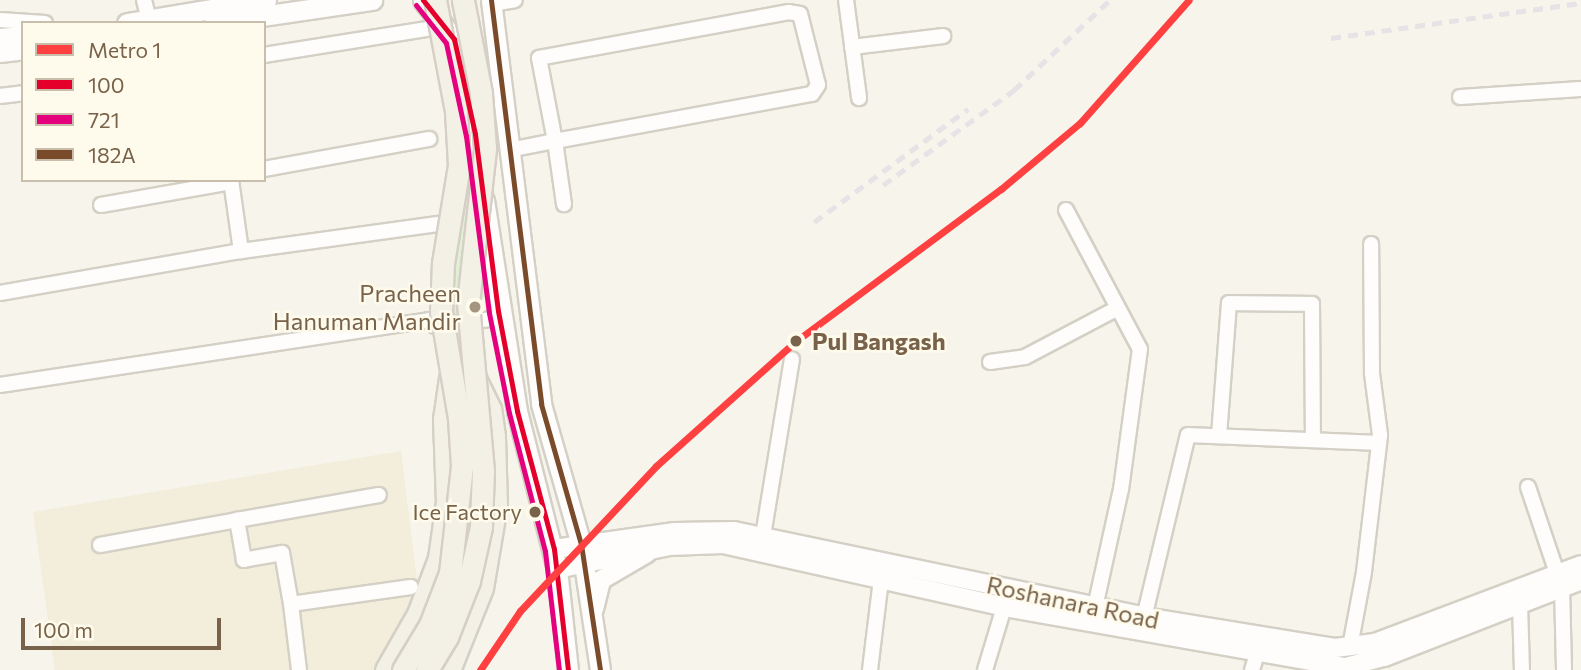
<!DOCTYPE html>
<html>
<head>
<meta charset="utf-8">
<style>
  body { margin:0 }
  #map { position:relative; width:1581px; height:670px; overflow:hidden; background:#f7f4eb; font-family:Commissioner,sans-serif }
  div>[style] { position:absolute }
  .residential>* { inset:0; background:#f3eddb }
  .green>* { inset:0; background:#dff0d4 }
  .roads { filter:drop-shadow(2px 0 #d4d0c6) drop-shadow(-2px 0 #d4d0c6) drop-shadow(0 2px #d4d0c6) drop-shadow(0 -2px #d4d0c6) }
  .minor>* { height:14px; margin:-7px; padding:0 7px; transform-origin:7px; border-radius:7px; background:#fefdfc }
  .tertiary>* { height:18px; margin:-9px; padding:0 9px; transform-origin:9px; border-radius:9px; background:#fefdfc }
  .secondary>* { height:19px; margin:-9.5px; padding:0 9.5px; transform-origin:9.5px; border-radius:9.5px; background:#fefdfc }
  .primary>* { height:21px; margin:-10.5px; padding:0 10.5px; transform-origin:10.5px; border-radius:10.5px; background:#f3f0e5 }
  .rail>* { height:4.5px; margin-top:-2.25px; transform-origin:0; background:repeating-linear-gradient(90deg,#e6e2e5 0 10px,transparent 0 17px) }
  .bridges { filter:drop-shadow(2px 0 #d6cfc6) drop-shadow(-2px 0 #d6cfc6) drop-shadow(0 2px #d6cfc6) drop-shadow(0 -2px #d6cfc6) }
  .primary-bridge>* { height:21px; margin:-10.5px; padding:0 10.5px; transform-origin:10.5px; border-radius:10.5px; background:#f3f0e5 }
  .bus-1>* { height:5px; margin:-2.5px; padding:0 2.5px; transform-origin:2.5px; border-radius:2.5px; background:#e4002b }
  .bus-2>* { height:5px; margin:-2.5px; padding:0 2.5px; transform-origin:2.5px; border-radius:2.5px; background:#e5007d }
  .bus-3>* { height:5px; margin:-2.5px; padding:0 2.5px; transform-origin:2.5px; border-radius:2.5px; background:#7a4b2a }
  .metro-1>* { height:7px; margin:-3.5px; padding:0 3.5px; transform-origin:3.5px; border-radius:3.5px; background:#ff4040 }
  .dots>* { width:19px; height:19px; translate:-50% -50%; box-sizing:border-box; border:4px solid #fffbec; border-radius:50% }
  span { translate:-50% -50%; white-space:nowrap; text-align:center; line-height:1.15; -webkit-text-stroke:5px #fffbec; paint-order:stroke }
  .bus-label { font-size:22px; color:#786249 }
  .right { translate:-100% -50%; text-align:right }
  .poi-label { font-size:24px; color:#786249 }
  .stop-label { font-size:24px; color:#786249; font-weight:700 }
  .left { translate:0 -50%; text-align:left }
  .street-label { font-size:24px; color:#786249 }
  .legend { position:absolute; left:21px; top:21px; width:245px; height:161px; box-sizing:border-box; background:#fffbec; border:2px solid #c9beab; margin:0; padding:9px 12px; list-style:none; font-size:21px; color:#786249 }
  .legend li { display:flex; align-items:center; gap:14px; height:35px }
  .legend b { width:35px; border:2px solid #c9beab }
  .scale { position:absolute; left:21px; top:618px; width:200px; height:32px; box-sizing:border-box; border:4px solid #786249; border-top:0; padding-left:9px; font-size:21px; line-height:24px; white-space:nowrap; color:#786249; -webkit-text-stroke:5px #fffbec; paint-order:stroke }
</style>
</head>
<body>
<div id="map">
  <div class="residential">
    <div style="clip-path:polygon(401px 451px,420px 604px,381px 670px,55px 670px,33px 512px)"></div>
  </div>
  <div class="green">
    <div style="clip-path:polygon(474px 202px,486px 294px,482px 300px,461px 303px,462px 313px,433px 318px,449px 205px)"></div>
  </div>
  <div class="roads">
    <div class="minor">
      <div style="left:144px;top:0;width:21px;rotate:76deg"></div>
      <div style="left:846px;top:0;width:99px;rotate:82.4deg"></div>
      <div style="left:491px;top:4px;width:24px;rotate:-9deg"></div>
      <div style="left:0;top:20px;width:45px;rotate:3.8deg"></div>
      <div style="left:852px;top:47px;width:92px;rotate:-6.9deg"></div>
      <div style="left:264px;top:55px;width:183px;rotate:-9.1deg"></div>
      <div style="left:0;top:96px;width:23px;rotate:-7deg"></div>
      <div style="left:1460px;top:97px;width:121px;rotate:-3.8deg"></div>
      <div style="left:509px;top:150px;width:47px;rotate:-11.1deg"></div>
      <div style="left:555px;top:141px;width:261px;rotate:-10.4deg"></div>
      <div style="left:812px;top:94px;width:11px;rotate:-56deg"></div>
      <div style="left:818px;top:85px;width:73px;rotate:-104.2deg"></div>
      <div style="left:800px;top:14px;width:11px;rotate:-170deg"></div>
      <div style="left:789px;top:12px;width:254px;rotate:169.6deg"></div>
      <div style="left:539px;top:58px;width:85px;rotate:79.1deg"></div>
      <div style="left:555px;top:141px;width:64px;rotate:81.9deg"></div>
      <div style="left:264px;top:169px;width:168px;rotate:-10.3deg"></div>
      <div style="left:231px;top:180px;width:72px;rotate:82deg"></div>
      <div style="left:101px;top:205px;width:132px;rotate:-10deg"></div>
      <div style="left:1066px;top:210px;width:157px;rotate:62deg"></div>
      <div style="left:1140px;top:349px;width:141px;rotate:97.7deg"></div>
      <div style="left:1121px;top:489px;width:121px;rotate:102.4deg"></div>
      <div style="left:0;top:293px;width:245px;rotate:-9.9deg"></div>
      <div style="left:241px;top:251px;width:199px;rotate:-7.8deg"></div>
      <div style="left:990px;top:362px;width:35px;rotate:-8deg"></div>
      <div style="left:1025px;top:357px;width:105px;rotate:-27.8deg"></div>
      <div style="left:0;top:385px;width:434px;rotate:-8.6deg"></div>
      <div style="left:429px;top:320px;width:8px;rotate:45deg"></div>
      <div style="left:435px;top:326px;width:64px;rotate:-7.1deg"></div>
      <div style="left:1219px;top:436px;width:133px;rotate:-85.7deg"></div>
      <div style="left:1229px;top:303px;width:83px;rotate:0.7deg"></div>
      <div style="left:1312px;top:304px;width:136px;rotate:89.6deg"></div>
      <div style="left:1528px;top:487px;width:91px;rotate:71.4deg"></div>
      <div style="left:763px;top:536px;width:179px;rotate:-80.7deg"></div>
      <div style="left:100px;top:545px;width:139px;rotate:-10.3deg"></div>
      <div style="left:1562px;top:587px;width:83px;rotate:88.6deg"></div>
      <div style="left:291px;top:604px;width:52px;rotate:-100deg"></div>
      <div style="left:282px;top:553px;width:39px;rotate:170deg"></div>
      <div style="left:244px;top:560px;width:41px;rotate:-99.9deg"></div>
      <div style="left:237px;top:520px;width:144px;rotate:-10deg"></div>
      <div style="left:1520px;top:604px;width:66px;rotate:88.3deg"></div>
      <div style="left:1142px;top:626px;width:196px;rotate:-76.5deg"></div>
      <div style="left:1188px;top:435px;width:191px;rotate:2.4deg"></div>
      <div style="left:1350px;top:647px;width:76px;rotate:-79.4deg"></div>
      <div style="left:1364px;top:572px;width:138px;rotate:-83.3deg"></div>
      <div style="left:1380px;top:435px;width:63px;rotate:-97.4deg"></div>
      <div style="left:1372px;top:373px;width:129px;rotate:-90.4deg"></div>
      <div style="left:299px;top:670px;width:66px;rotate:-96.9deg"></div>
      <div style="left:291px;top:604px;width:121px;rotate:-8.1deg"></div>
      <div style="left:870px;top:670px;width:92px;rotate:-83.1deg"></div>
      <div style="left:985px;top:670px;width:66px;rotate:-73.2deg"></div>
      <div style="left:1252px;top:670px;width:17px;rotate:-73deg"></div>
    </div>
    <div class="tertiary">
      <div style="left:554px;top:549px;width:122px;rotate:-8deg"></div>
      <div style="left:675px;top:532px;width:59px;rotate:-1deg"></div>
      <div style="left:734px;top:531px;width:419px;rotate:11.8deg"></div>
      <div style="left:1144px;top:617px;width:193px;rotate:9.2deg"></div>
      <div style="left:1335px;top:648px;width:40px;rotate:-7.1deg"></div>
      <div style="left:1375px;top:643px;width:220px;rotate:-20.7deg"></div>
      <div style="left:557px;top:569px;width:114px;rotate:-11.6deg"></div>
      <div style="left:669px;top:546px;width:54px;rotate:-2.1deg"></div>
      <div style="left:723px;top:544px;width:288px;rotate:12.6deg"></div>
      <div style="left:1004px;top:607px;width:347px;rotate:10deg"></div>
      <div style="left:1346px;top:667px;width:39px;rotate:-15deg"></div>
      <div style="left:1384px;top:657px;width:212px;rotate:-21.3deg"></div>
      <div style="left:594px;top:609px;width:30px;rotate:-76deg"></div>
      <div style="left:601px;top:580px;width:53px;rotate:-30.4deg"></div>
    </div>
    <div class="secondary">
      <div style="left:423px;top:0;width:50px;rotate:51.5deg"></div>
      <div style="left:454px;top:39px;width:109px;rotate:77.9deg"></div>
      <div style="left:491px;top:0;width:407px;rotate:82.9deg"></div>
      <div style="left:541px;top:404px;width:146px;rotate:74.1deg"></div>
      <div style="left:581px;top:544px;width:127px;rotate:81.4deg"></div>
      <div style="left:127px;top:23px;width:141px;rotate:-9.4deg"></div>
      <div style="left:214px;top:23px;width:160px;rotate:-8.3deg"></div>
      <div style="left:0;top:38px;width:23px;rotate:-5deg"></div>
      <div style="left:0;top:52px;width:23px;rotate:-7deg"></div>
      <div style="left:484px;top:200px;width:214px;rotate:81.1deg"></div>
      <div style="left:517px;top:411px;width:163px;rotate:75.8deg"></div>
      <div style="left:557px;top:569px;width:102px;rotate:83.8deg"></div>
    </div>
    <div class="primary">
      <div style="left:386px;top:670px;width:64px;rotate:-60.3deg"></div>
      <div style="left:418px;top:614px;width:60px;rotate:-69.4deg"></div>
      <div style="left:439px;top:558px;width:57px;rotate:-81.9deg"></div>
      <div style="left:447px;top:502px;width:83px;rotate:-92.1deg"></div>
      <div style="left:444px;top:419px;width:41px;rotate:-81.7deg"></div>
      <div style="left:449px;top:670px;width:88px;rotate:-68.1deg"></div>
      <div style="left:482px;top:588px;width:84px;rotate:-80.4deg"></div>
      <div style="left:496px;top:505px;width:69px;rotate:-91.7deg"></div>
      <div style="left:494px;top:436px;width:27px;rotate:-98deg"></div>
      <div style="left:490px;top:409px;width:32px;rotate:-116deg"></div>
    </div>
  </div>
  <div class="rail">
    <div style="left:1331px;top:38px;width:252px;rotate:-8deg"></div>
    <div style="left:883px;top:185px;width:162px;rotate:-35.9deg"></div>
    <div style="left:1014px;top:90px;width:132px;rotate:-43.2deg"></div>
    <div style="left:814px;top:222px;width:191px;rotate:-36.3deg"></div>
  </div>
  <div class="bridges">
    <div class="primary-bridge">
      <div style="left:403px;top:670px;width:52px;rotate:-59deg"></div>
      <div style="left:430px;top:625px;width:56px;rotate:-69deg"></div>
      <div style="left:450px;top:573px;width:108px;rotate:-83.6deg"></div>
      <div style="left:462px;top:466px;width:48px;rotate:-93.6deg"></div>
      <div style="left:459px;top:418px;width:108px;rotate:-99.6deg"></div>
      <div style="left:441px;top:312px;width:49px;rotate:-87.7deg"></div>
      <div style="left:443px;top:263px;width:99px;rotate:-80.7deg"></div>
      <div style="left:459px;top:165px;width:54px;rotate:-93.2deg"></div>
      <div style="left:456px;top:111px;width:113px;rotate:-100.7deg"></div>
      <div style="left:427px;top:670px;width:39px;rotate:-59deg"></div>
      <div style="left:447px;top:637px;width:60px;rotate:-68.6deg"></div>
      <div style="left:469px;top:581px;width:55px;rotate:-77.5deg"></div>
      <div style="left:481px;top:527px;width:56px;rotate:-88deg"></div>
      <div style="left:483px;top:471px;width:169px;rotate:-95.1deg"></div>
      <div style="left:468px;top:303px;width:156px;rotate:-83.7deg"></div>
      <div style="left:485px;top:148px;width:55px;rotate:-94.2deg"></div>
      <div style="left:481px;top:93px;width:95px;rotate:-101deg"></div>
    </div>
  </div>
  <div class="bus-1">
    <div style="left:423px;top:0;width:50px;rotate:51.5deg"></div>
    <div style="left:454px;top:39px;width:97px;rotate:77.5deg"></div>
    <div style="left:475px;top:134px;width:178px;rotate:82.6deg"></div>
    <div style="left:498px;top:311px;width:102px;rotate:79.2deg"></div>
    <div style="left:517px;top:411px;width:143px;rotate:75deg"></div>
    <div style="left:554px;top:549px;width:122px;rotate:83.4deg"></div>
  </div>
  <div class="bus-2">
    <div style="left:416px;top:5px;width:48px;rotate:51.7deg"></div>
    <div style="left:446px;top:43px;width:95px;rotate:77.9deg"></div>
    <div style="left:466px;top:136px;width:178px;rotate:82.6deg"></div>
    <div style="left:489px;top:313px;width:102px;rotate:78.7deg"></div>
    <div style="left:509px;top:413px;width:143px;rotate:75.4deg"></div>
    <div style="left:545px;top:551px;width:120px;rotate:83.3deg"></div>
  </div>
  <div class="bus-3">
    <div style="left:491px;top:0;width:407px;rotate:82.9deg"></div>
    <div style="left:541px;top:404px;width:146px;rotate:74.1deg"></div>
    <div style="left:581px;top:544px;width:127px;rotate:81.4deg"></div>
  </div>
  <div class="metro-1">
    <div style="left:480px;top:670px;width:71px;rotate:-55.9deg"></div>
    <div style="left:520px;top:611px;width:199px;rotate:-46.8deg"></div>
    <div style="left:656px;top:466px;width:188px;rotate:-41.8deg"></div>
    <div style="left:796px;top:341px;width:255px;rotate:-36.6deg"></div>
    <div style="left:1001px;top:189px;width:103px;rotate:-39.9deg"></div>
    <div style="left:1080px;top:123px;width:164px;rotate:-48.5deg"></div>
  </div>
  <div class="dots">
    <div style="left:475px;top:307px;background:#a49582"></div>
    <div style="left:796px;top:341px;background:#786249"></div>
    <div style="left:535px;top:512px;background:#786249"></div>
  </div>
  <div class="bus-label">
    <span class="right" style="left:522px;top:512px">Ice Factory</span>
  </div>
  <div class="poi-label">
    <span class="right" style="left:461px;top:307px">Pracheen<br>Hanuman Mandir</span>
  </div>
  <div class="stop-label">
    <span class="left" style="left:812px;top:341px">Pul Bangash</span>
  </div>
  <div class="street-label">
    <span style="left:1073px;top:602px;rotate:12deg">Roshanara Road</span>
  </div>
  <ul class="legend">
  <li><b style="height:9px;background:#ff4040"></b>Metro 1</li>
  <li><b style="height:9px;background:#e4002b"></b>100</li>
  <li><b style="height:9px;background:#e5007d"></b>721</li>
  <li><b style="height:9px;background:#7a4b2a"></b>182A</li>
  </ul>
  <div class="scale">100 m</div>
</div>
</body>
</html>
